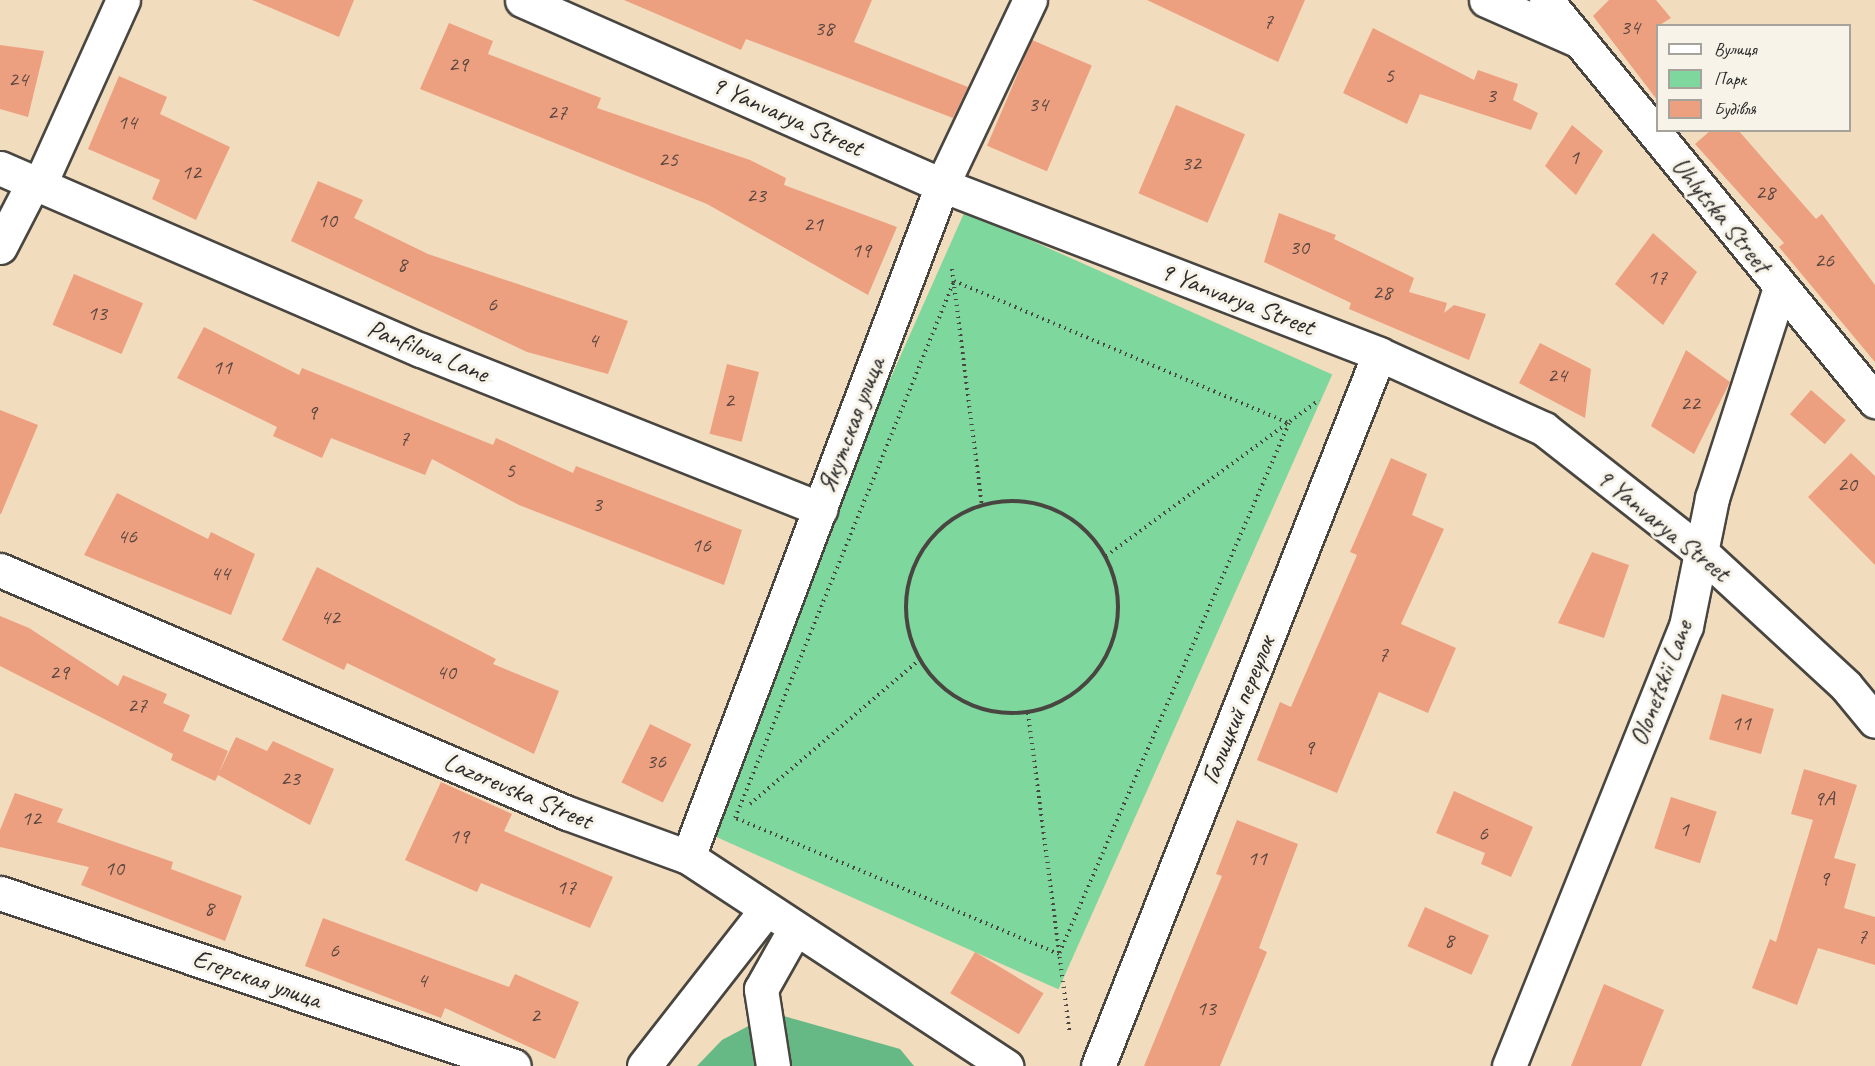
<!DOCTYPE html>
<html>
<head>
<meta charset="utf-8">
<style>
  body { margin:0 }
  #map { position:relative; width:1875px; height:1066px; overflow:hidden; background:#f1dcbd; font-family:Caveat,sans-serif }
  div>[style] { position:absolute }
  .green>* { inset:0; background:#7ed79c; transform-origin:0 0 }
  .forest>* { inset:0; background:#66b884 }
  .building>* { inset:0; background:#eda080; transform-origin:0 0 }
  .path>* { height:4px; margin-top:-2px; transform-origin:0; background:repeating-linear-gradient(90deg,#494641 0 1.5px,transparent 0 6px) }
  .path>.ring { margin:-2px; padding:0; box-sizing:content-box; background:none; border:4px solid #494641; border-radius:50% }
  .roads { filter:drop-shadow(2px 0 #494641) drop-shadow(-2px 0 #494641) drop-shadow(0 2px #494641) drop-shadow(0 -2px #494641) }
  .minor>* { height:33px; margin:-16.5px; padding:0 16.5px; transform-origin:16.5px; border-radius:16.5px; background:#fff }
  span { translate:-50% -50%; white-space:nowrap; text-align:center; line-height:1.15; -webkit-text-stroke:6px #f7f3e8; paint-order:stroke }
  .number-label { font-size:22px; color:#5c4840 }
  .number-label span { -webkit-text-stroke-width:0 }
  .street-label { font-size:26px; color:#2b2b2b }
  .legend { position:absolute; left:1656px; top:24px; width:195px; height:108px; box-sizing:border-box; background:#f7f3e8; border:2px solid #a5a39c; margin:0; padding:8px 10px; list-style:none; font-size:18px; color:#2b2b2b }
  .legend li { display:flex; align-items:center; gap:12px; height:30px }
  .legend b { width:30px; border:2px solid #a5a39c }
</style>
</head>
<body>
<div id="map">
  <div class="green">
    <div style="left:965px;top:211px;width:402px;height:673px;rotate:24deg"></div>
  </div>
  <div class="forest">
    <div style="clip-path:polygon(773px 1013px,900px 1049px,914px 1066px,697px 1066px,722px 1040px)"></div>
  </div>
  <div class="building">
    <div style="clip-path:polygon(252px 0,354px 0,339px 37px)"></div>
    <div style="clip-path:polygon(624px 0,872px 0,854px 42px,968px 87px,953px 118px,746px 39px,741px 50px)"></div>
    <div style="clip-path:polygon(1147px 0,1305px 0,1278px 62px)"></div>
    <div style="clip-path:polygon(1609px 0,1656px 0,1671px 18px,1658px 26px,1658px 101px,1593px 16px)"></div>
    <div style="clip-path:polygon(449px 23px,493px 41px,488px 54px,601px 98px,597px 108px,750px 160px,786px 178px,784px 185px,897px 227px,868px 295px,707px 204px,420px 89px)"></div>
    <div style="clip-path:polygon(1373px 28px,1474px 80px,1478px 70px,1518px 84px,1513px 100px,1538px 113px,1531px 130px,1420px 94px,1407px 124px,1343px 93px)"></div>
    <div style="left:1032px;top:40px;width:65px;height:115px;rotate:23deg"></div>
    <div style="clip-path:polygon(0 45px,44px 51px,28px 117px,0 109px)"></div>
    <div style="clip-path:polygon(119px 76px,167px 97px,160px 114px,230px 147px,196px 220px,152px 199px,160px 180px,88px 149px)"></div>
    <div style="left:1176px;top:105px;width:75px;height:96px;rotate:23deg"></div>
    <div style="clip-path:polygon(1572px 125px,1603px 151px,1576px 195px,1545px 166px)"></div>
    <div style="clip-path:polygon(1711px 130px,1738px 130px,1816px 219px,1822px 214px,1875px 285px,1875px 362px,1779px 247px,1784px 243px,1695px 144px)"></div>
    <div style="clip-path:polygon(318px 181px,363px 200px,354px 218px,428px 254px,628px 321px,608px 374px,527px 352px,291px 241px)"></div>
    <div style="clip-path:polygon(1279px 213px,1336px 235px,1334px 239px,1414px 278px,1409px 292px,1447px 303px,1444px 313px,1454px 305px,1486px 314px,1469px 360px,1349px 309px,1351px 303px,1264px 262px)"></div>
    <div style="clip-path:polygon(1653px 233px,1697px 272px,1663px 325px,1615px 284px)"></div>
    <div style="left:74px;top:274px;width:75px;height:55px;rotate:23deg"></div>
    <div style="clip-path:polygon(204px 327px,299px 375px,302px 368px,493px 445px,496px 438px,573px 473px,576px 466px,742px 530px,724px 585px,519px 505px,432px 459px,425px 475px,331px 438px,322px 458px,273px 436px,277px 427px,177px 378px)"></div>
    <div style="clip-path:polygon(1540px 343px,1591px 369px,1585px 418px,1519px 383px)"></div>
    <div style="clip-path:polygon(1686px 350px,1730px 382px,1694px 454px,1651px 426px)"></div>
    <div style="left:727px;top:364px;width:33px;height:72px;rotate:14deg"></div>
    <div style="left:1811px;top:390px;width:46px;height:32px;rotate:41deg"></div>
    <div style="clip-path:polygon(0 410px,38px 425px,1px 514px,0 514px)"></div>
    <div style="clip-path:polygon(1851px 453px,1875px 476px,1875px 565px,1808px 497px)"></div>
    <div style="clip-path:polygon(1391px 458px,1427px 474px,1412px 515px,1444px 529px,1401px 624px,1456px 648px,1428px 713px,1379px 692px,1337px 793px,1257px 760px,1280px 702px,1291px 707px,1357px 555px,1350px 552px)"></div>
    <div style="clip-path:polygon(117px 493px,208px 539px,211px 532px,255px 554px,231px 615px,84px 555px)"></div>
    <div style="clip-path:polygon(1592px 552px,1629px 565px,1604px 638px,1558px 623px)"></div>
    <div style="clip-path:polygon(317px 567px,496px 659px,493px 664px,559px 691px,534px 754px,347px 663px,344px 670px,282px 640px)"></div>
    <div style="clip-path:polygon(0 616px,29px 628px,118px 686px,123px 675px,167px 694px,163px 703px,190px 715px,183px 731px,228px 751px,218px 775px,236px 737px,267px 751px,273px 741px,334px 769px,310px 825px,218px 775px,215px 781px,171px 760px,173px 754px,0 666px)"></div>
    <div style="left:1722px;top:694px;width:54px;height:47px;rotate:16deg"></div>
    <div style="left:650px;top:724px;width:46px;height:65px;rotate:26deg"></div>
    <div style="clip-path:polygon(1804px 769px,1857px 785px,1834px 858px,1856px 864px,1844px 908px,1875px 917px,1875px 965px,1818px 948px,1797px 1005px,1752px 988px,1770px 939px,1776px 942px,1813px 820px,1791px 814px)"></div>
    <div style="clip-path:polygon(441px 782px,512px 814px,504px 831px,613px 877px,590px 928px,481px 883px,477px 892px,405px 860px)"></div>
    <div style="clip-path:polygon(1454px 791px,1533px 827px,1511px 877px,1481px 864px,1485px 853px,1436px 833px)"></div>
    <div style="clip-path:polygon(15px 793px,63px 809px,57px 822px,173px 862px,171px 869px,242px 896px,225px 941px,81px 885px,89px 867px,0 847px,0 830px)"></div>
    <div style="left:1671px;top:797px;width:48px;height:54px;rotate:18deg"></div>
    <div style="clip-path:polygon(1237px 820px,1298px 844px,1259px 948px,1267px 952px,1220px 1066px,1144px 1066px,1222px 876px,1216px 874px)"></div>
    <div style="left:1425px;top:907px;width:70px;height:43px;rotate:24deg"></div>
    <div style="clip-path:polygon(323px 918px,509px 987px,515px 974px,579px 1002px,555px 1059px,445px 1008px,441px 1018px,305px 966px)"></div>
    <div style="left:975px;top:952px;width:80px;height:48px;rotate:31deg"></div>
    <div style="clip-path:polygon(1604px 984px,1664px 1010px,1641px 1066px,1571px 1066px)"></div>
  </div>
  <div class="path">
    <div style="left:952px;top:269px;width:240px;rotate:82.8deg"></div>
    <div style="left:954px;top:281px;width:364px;rotate:23deg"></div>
    <div style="left:1289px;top:423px;width:579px;rotate:113.42deg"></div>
    <div style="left:1059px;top:954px;width:351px;rotate:-157.2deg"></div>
    <div style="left:735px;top:818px;width:580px;rotate:-67.81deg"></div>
    <div class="ring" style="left:906px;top:501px;width:208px;height:208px"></div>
    <div style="left:1106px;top:556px;width:264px;rotate:-36.2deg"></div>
    <div style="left:1028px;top:713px;width:320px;rotate:82.6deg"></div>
    <div style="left:750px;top:804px;width:222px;rotate:-40.4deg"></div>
  </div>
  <div class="roads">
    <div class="minor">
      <div style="left:522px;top:0;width:459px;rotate:23.8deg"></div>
      <div style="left:942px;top:185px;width:469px;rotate:21.1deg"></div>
      <div style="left:1379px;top:354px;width:181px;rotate:24.4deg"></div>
      <div style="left:1544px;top:429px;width:199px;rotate:38.1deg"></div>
      <div style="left:1701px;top:552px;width:197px;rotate:42.7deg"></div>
      <div style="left:1846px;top:686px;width:45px;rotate:50.4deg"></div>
      <div style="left:1486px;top:0;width:97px;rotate:23.7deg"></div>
      <div style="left:1546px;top:0;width:519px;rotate:50.63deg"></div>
      <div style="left:0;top:168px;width:459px;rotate:23.4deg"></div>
      <div style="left:421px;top:350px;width:430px;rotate:21.7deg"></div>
      <div style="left:0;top:247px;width:65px;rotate:-62.7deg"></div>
      <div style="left:30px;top:189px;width:9px;rotate:-18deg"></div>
      <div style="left:39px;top:186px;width:204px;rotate:-65.7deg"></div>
      <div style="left:0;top:570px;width:617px;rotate:23.2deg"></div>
      <div style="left:567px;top:813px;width:129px;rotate:20deg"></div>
      <div style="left:688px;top:857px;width:381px;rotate:33.3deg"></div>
      <div style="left:688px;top:857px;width:718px;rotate:-69.29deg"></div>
      <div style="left:942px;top:185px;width:205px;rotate:-64.6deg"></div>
      <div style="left:0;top:893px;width:542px;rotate:18.6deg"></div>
      <div style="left:644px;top:1066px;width:198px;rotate:-52deg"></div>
      <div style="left:773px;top:1066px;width:78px;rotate:-98.9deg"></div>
      <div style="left:761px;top:989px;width:69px;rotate:-60.5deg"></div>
      <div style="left:1098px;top:1066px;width:765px;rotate:-68.46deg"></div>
      <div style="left:1509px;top:1066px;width:474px;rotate:-68.1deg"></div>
      <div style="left:1686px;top:626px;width:131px;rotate:-78.5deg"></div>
      <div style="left:1712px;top:498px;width:221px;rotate:-72.1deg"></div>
    </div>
  </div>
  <div class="number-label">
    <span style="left:1268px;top:22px">7</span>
    <span style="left:1630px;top:28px">34</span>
    <span style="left:824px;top:29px">38</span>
    <span style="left:458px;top:65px">29</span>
    <span style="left:1389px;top:76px">5</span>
    <span style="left:18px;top:80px">24</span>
    <span style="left:1491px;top:96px">3</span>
    <span style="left:1038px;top:105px">34</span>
    <span style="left:557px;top:113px">27</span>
    <span style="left:127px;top:123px">14</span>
    <span style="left:1574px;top:158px">1</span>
    <span style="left:668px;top:160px">25</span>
    <span style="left:1191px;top:164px">32</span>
    <span style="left:191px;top:173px">12</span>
    <span style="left:1765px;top:193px">28</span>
    <span style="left:756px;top:196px">23</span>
    <span style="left:327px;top:221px">10</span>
    <span style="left:813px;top:225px">21</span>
    <span style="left:1299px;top:248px">30</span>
    <span style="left:861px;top:251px">19</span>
    <span style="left:1824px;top:261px">26</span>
    <span style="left:402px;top:265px">8</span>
    <span style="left:1657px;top:278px">17</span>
    <span style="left:1382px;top:293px">28</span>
    <span style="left:492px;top:305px">6</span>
    <span style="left:97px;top:314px">13</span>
    <span style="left:593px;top:341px">4</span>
    <span style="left:222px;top:368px">11</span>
    <span style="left:1557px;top:376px">24</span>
    <span style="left:729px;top:401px">2</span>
    <span style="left:1690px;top:404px">22</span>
    <span style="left:312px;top:413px">9</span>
    <span style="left:404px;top:439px">7</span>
    <span style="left:510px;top:471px">5</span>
    <span style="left:1847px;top:485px">20</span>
    <span style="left:597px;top:505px">3</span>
    <span style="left:127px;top:537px">46</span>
    <span style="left:701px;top:546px">16</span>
    <span style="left:220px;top:574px">44</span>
    <span style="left:330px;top:618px">42</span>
    <span style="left:1383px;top:655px">7</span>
    <span style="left:59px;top:673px">29</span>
    <span style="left:446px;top:673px">40</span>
    <span style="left:137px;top:706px">27</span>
    <span style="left:1741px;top:724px">11</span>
    <span style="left:1309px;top:748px">9</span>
    <span style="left:656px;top:762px">36</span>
    <span style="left:290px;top:779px">23</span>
    <span style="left:1824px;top:799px">9А</span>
    <span style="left:31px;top:819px">12</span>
    <span style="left:1684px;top:830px">1</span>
    <span style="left:1483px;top:834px">6</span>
    <span style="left:459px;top:837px">19</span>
    <span style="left:1257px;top:859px">11</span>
    <span style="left:114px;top:869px">10</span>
    <span style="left:1824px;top:879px">9</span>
    <span style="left:566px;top:888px">17</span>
    <span style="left:209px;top:909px">8</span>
    <span style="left:1862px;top:937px">7</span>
    <span style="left:1449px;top:941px">8</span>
    <span style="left:334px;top:951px">6</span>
    <span style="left:422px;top:981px">4</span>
    <span style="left:1206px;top:1009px">13</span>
    <span style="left:535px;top:1016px">2</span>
  </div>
  <div class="street-label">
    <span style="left:787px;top:116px;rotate:24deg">9 Yanvarya Street</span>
    <span style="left:1721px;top:215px;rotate:51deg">Uhlytska Street</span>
    <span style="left:1237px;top:299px;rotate:21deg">9 Yanvarya Street</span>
    <span style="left:428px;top:351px;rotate:22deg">Panfilova Lane</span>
    <span style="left:851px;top:425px;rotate:-69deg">Якутская улица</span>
    <span style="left:1663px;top:525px;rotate:39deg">9 Yanvarya Street</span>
    <span style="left:1661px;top:683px;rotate:-69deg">Olonetskii Lane</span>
    <span style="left:1238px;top:710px;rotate:-68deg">Галицкий переулок</span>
    <span style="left:518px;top:791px;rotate:23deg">Lazorevska Street</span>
    <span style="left:257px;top:979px;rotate:19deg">Егерская улица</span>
  </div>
  <ul class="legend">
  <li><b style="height:8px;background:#fff"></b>Вулиця</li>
  <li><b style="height:16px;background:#7ed79c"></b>Парк</li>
  <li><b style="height:16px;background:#eda080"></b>Будівля</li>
  </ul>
</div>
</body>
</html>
